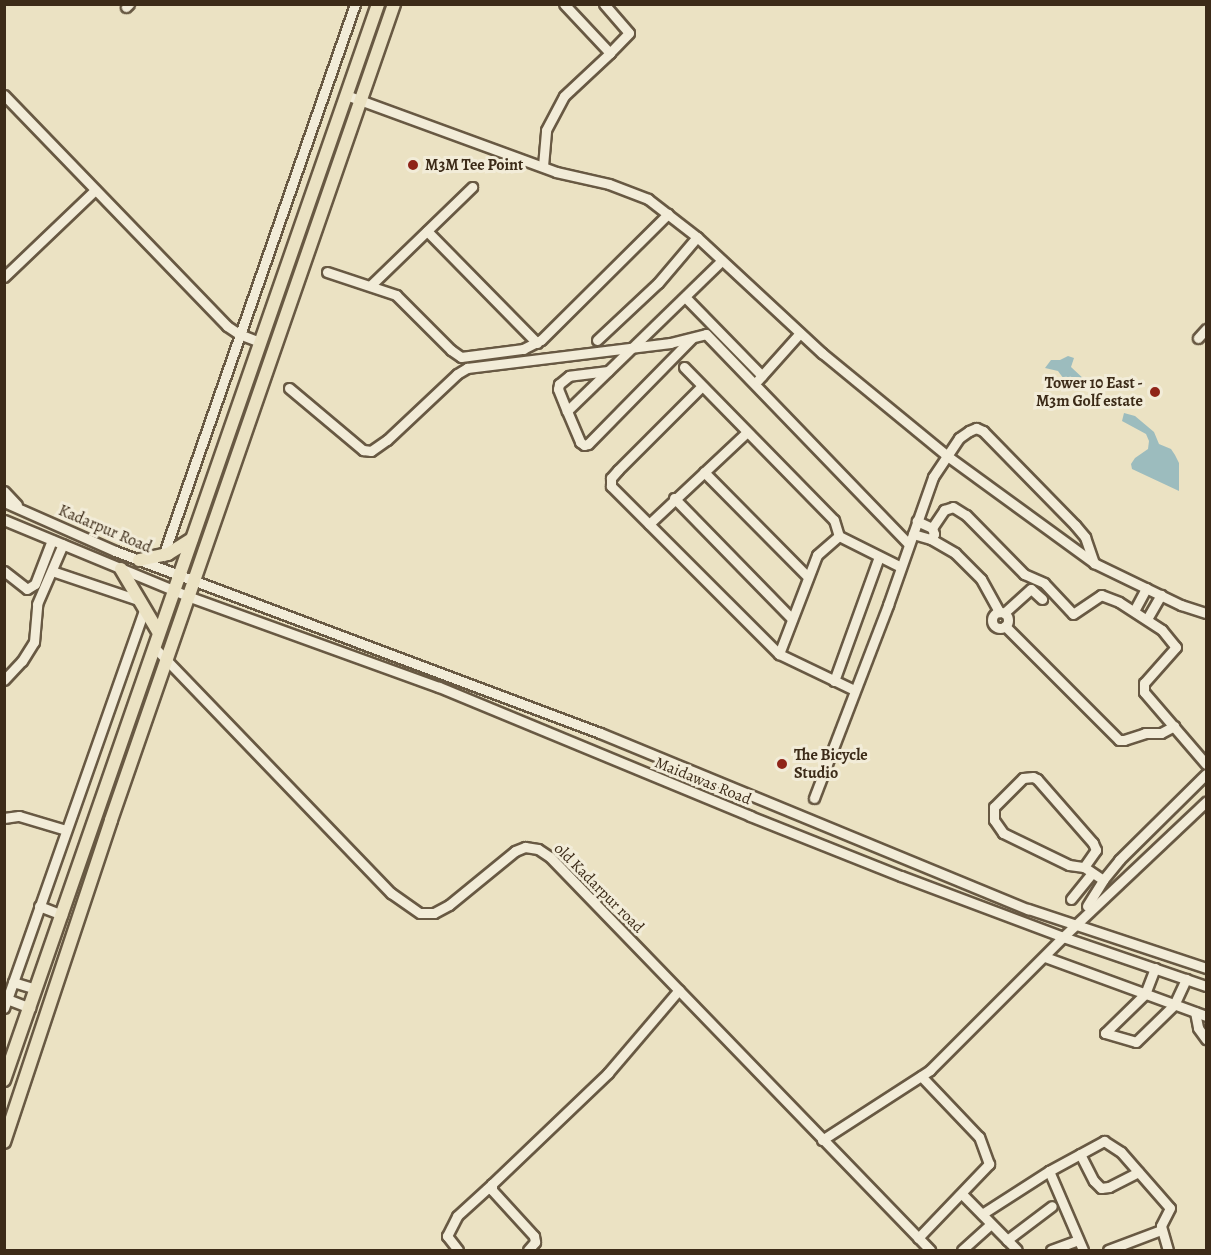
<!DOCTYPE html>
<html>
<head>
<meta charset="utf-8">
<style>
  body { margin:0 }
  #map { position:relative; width:1211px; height:1255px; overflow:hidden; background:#ebe2c3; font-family:Alegreya,serif }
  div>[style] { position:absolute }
  .water>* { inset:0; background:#9cbcbe }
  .roads { filter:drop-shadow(2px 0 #685943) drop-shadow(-2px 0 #685943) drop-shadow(0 2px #685943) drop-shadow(0 -2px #685943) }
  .minor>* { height:9px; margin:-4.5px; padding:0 4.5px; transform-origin:4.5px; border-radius:4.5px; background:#f2ecd8 }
  .minor>.ring { margin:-4.5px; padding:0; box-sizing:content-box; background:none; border:9px solid #f2ecd8; border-radius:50% }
  .major>* { height:12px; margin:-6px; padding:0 6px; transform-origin:6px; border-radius:6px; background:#ebe2c3 }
  .dots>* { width:16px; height:16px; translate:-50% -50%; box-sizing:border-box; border:3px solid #f2ecd8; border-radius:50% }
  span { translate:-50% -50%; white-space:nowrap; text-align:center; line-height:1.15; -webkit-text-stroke:6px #f2ecd8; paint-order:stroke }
  .poi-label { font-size:16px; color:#3c2b18; font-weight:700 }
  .left { translate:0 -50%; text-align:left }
  .right { translate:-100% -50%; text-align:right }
  .street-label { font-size:16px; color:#3c2b18 }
  .frame { position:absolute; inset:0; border:6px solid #3c2b18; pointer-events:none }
</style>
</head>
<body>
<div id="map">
  <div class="water">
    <div style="clip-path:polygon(1068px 356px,1074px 358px,1071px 367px,1086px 381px,1088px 385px,1087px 391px,1069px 386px,1058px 371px,1045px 368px,1051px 360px,1060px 360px)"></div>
    <div style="clip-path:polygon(1124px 413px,1135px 416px,1154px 432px,1159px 444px,1171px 449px,1175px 455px,1179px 463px,1179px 491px,1132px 469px,1131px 464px,1135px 458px,1148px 449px,1149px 441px,1146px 434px,1122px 421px)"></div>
  </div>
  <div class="roads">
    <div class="minor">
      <div style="left:604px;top:4px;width:38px;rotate:49deg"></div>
      <div style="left:629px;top:33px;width:28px;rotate:134deg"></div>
      <div style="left:126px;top:7px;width:4px;rotate:-45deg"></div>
      <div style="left:4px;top:95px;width:321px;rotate:46deg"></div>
      <div style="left:227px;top:326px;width:14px;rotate:34deg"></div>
      <div style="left:239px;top:334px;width:22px;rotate:21deg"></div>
      <div style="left:346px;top:95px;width:224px;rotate:20.1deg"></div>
      <div style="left:556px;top:172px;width:54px;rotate:12.8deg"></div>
      <div style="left:609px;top:184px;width:42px;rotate:21deg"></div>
      <div style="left:648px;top:199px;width:62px;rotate:37.8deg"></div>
      <div style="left:697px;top:237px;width:171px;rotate:42.9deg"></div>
      <div style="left:822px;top:353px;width:161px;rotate:39.4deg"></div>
      <div style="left:946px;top:455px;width:183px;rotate:36.1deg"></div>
      <div style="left:543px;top:166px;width:36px;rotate:-85deg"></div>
      <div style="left:546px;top:130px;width:38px;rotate:-62deg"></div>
      <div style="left:564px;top:96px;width:63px;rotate:-43.1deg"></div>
      <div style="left:610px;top:53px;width:67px;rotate:-133.2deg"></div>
      <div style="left:427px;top:231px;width:157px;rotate:45.5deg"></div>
      <div style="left:327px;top:272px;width:73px;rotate:18.4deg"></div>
      <div style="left:396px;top:295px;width:78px;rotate:45deg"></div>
      <div style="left:451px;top:350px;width:12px;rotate:35deg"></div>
      <div style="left:461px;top:357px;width:63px;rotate:-7.4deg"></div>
      <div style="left:523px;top:349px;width:20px;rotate:-27deg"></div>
      <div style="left:541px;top:340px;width:179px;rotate:-44.8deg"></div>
      <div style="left:4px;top:277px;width:126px;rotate:-43.7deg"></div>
      <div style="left:371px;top:285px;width:141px;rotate:-44.1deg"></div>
      <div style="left:685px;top:297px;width:110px;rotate:45.7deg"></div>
      <div style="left:1198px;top:338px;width:12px;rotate:-48deg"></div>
      <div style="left:597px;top:340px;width:83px;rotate:-43.1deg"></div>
      <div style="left:658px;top:283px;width:60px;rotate:-49.7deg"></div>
      <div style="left:684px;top:367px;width:214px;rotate:45.6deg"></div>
      <div style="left:834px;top:520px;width:17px;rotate:73deg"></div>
      <div style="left:608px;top:371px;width:39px;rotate:173deg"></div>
      <div style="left:569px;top:376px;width:13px;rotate:141deg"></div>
      <div style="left:559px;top:384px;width:5px;rotate:101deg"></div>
      <div style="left:558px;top:389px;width:24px;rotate:68deg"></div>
      <div style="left:567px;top:411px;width:34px;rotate:67deg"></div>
      <div style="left:580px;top:442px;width:5px;rotate:37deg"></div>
      <div style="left:584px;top:445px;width:4px;rotate:-14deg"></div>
      <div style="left:588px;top:444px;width:148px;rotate:-45.5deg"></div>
      <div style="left:758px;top:380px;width:63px;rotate:-48.2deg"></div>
      <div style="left:702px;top:386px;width:119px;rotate:135deg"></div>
      <div style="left:618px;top:470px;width:11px;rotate:131deg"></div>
      <div style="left:611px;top:478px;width:8px;rotate:90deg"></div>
      <div style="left:611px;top:486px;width:238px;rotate:45deg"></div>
      <div style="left:779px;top:654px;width:83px;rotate:25.6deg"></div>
      <div style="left:289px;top:388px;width:97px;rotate:40deg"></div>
      <div style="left:363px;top:450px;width:8px;rotate:7deg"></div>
      <div style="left:371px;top:451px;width:19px;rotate:-35deg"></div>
      <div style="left:387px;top:440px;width:96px;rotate:-43.3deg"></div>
      <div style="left:457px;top:374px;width:12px;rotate:-31deg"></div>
      <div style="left:467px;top:368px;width:205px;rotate:-7deg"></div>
      <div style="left:670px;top:343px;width:37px;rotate:-14deg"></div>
      <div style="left:706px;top:334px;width:292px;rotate:46deg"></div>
      <div style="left:567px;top:411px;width:215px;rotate:-44.2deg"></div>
      <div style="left:704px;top:472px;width:148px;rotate:45.3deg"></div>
      <div style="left:4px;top:491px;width:19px;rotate:47deg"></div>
      <div style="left:674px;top:498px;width:169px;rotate:45.7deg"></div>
      <div style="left:4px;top:502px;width:121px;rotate:23.8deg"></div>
      <div style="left:115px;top:551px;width:518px;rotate:20.57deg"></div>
      <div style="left:600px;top:733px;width:463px;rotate:22.4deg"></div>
      <div style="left:1028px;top:909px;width:188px;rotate:18.3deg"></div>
      <div style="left:4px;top:520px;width:201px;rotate:22.5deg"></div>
      <div style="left:190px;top:597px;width:265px;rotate:19.9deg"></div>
      <div style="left:439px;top:687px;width:337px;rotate:22.5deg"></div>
      <div style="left:750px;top:816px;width:162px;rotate:21.7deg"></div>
      <div style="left:901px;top:876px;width:173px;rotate:20.6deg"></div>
      <div style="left:1063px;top:937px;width:151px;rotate:18.9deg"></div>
      <div style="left:649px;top:524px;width:133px;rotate:-43.2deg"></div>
      <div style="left:932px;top:528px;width:22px;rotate:-56deg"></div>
      <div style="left:944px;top:510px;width:9px;rotate:-18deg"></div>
      <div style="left:953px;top:507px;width:15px;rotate:32deg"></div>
      <div style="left:966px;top:515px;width:83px;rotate:45.5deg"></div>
      <div style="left:1024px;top:574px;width:22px;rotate:24deg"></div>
      <div style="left:1044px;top:583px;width:42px;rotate:46.9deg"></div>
      <div style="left:1073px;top:614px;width:34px;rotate:-34deg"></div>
      <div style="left:1101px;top:595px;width:19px;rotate:21deg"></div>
      <div style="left:1119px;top:602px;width:51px;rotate:33.1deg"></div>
      <div style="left:1162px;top:630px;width:22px;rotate:51deg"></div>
      <div style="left:1176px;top:647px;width:48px;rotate:131.6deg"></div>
      <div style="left:1144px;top:683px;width:9px;rotate:90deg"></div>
      <div style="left:1144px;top:692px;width:95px;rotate:49.3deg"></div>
      <div style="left:913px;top:534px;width:19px;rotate:16deg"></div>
      <div style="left:931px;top:539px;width:6px;rotate:-59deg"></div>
      <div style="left:934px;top:534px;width:6px;rotate:-108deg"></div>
      <div style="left:932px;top:528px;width:17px;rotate:-155deg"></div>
      <div style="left:839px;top:536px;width:69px;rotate:26.6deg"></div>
      <div style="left:931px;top:539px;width:28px;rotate:30deg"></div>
      <div style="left:955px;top:553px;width:37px;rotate:45deg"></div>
      <div style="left:981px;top:579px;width:38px;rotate:61deg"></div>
      <div style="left:163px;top:556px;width:584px;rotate:-70.82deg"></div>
      <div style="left:4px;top:571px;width:29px;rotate:38deg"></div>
      <div style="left:27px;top:589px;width:9px;rotate:-32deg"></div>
      <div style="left:35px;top:584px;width:47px;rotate:-68.9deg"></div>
      <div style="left:52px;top:571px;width:94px;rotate:18.6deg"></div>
      <div style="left:1134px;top:611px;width:26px;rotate:-62deg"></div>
      <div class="ring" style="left:992px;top:612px;width:7px;height:7px"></div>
      <div style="left:1004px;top:613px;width:36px;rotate:-42deg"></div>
      <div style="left:1031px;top:589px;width:15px;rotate:42deg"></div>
      <div style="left:1147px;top:619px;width:28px;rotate:-60deg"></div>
      <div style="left:1005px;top:626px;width:161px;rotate:45deg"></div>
      <div style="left:1119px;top:740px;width:5px"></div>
      <div style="left:1124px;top:740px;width:22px;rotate:-18deg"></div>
      <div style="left:1145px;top:733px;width:16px"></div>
      <div style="left:1161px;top:733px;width:15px;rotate:-28deg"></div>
      <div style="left:154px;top:647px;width:342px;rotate:46.1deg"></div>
      <div style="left:391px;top:893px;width:35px;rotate:35deg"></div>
      <div style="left:420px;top:913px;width:14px"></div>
      <div style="left:434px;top:913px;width:17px;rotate:-28deg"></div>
      <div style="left:449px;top:905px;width:85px;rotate:-39.3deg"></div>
      <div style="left:515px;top:851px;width:11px;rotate:-22deg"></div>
      <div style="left:525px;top:847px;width:13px;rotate:9deg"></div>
      <div style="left:538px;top:849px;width:14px;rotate:34deg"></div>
      <div style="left:550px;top:857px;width:547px;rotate:45.96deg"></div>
      <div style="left:779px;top:654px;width:106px;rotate:-69deg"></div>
      <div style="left:817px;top:555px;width:29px;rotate:-41deg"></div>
      <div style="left:4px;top:680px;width:26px;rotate:-47deg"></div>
      <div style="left:22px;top:661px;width:22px;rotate:-58deg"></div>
      <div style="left:34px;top:642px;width:38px;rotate:-85deg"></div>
      <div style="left:37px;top:604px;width:65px;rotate:-66.6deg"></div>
      <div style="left:834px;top:681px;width:132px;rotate:-70.1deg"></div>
      <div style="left:814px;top:798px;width:207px;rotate:-69deg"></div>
      <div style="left:888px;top:605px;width:136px;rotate:-70.6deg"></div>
      <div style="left:933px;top:477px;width:47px;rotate:-56.3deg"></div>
      <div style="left:959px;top:438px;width:12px;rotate:-35deg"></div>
      <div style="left:969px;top:431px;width:8px;rotate:-23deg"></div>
      <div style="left:976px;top:428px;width:8px;rotate:23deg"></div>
      <div style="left:983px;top:431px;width:132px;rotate:45.6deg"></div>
      <div style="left:1075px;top:525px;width:16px;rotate:50deg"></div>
      <div style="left:1085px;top:537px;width:28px;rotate:71deg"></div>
      <div style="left:1094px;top:563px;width:97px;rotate:25.8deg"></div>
      <div style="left:1181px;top:605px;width:26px;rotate:18deg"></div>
      <div style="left:4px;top:818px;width:15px;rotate:-8deg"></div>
      <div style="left:19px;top:816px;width:49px;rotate:16.6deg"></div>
      <div style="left:1084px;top:867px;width:21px;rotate:-55deg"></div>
      <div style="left:1096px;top:850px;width:8px;rotate:-113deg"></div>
      <div style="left:1093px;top:843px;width:85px;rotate:-131.2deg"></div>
      <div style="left:1037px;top:779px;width:4px;rotate:-153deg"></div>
      <div style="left:1033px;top:777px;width:10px;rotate:174deg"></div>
      <div style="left:1023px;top:778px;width:41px;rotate:135deg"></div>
      <div style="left:994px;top:807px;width:13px;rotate:90deg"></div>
      <div style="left:994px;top:820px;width:16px;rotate:55deg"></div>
      <div style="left:1003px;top:833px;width:73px;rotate:25.9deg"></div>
      <div style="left:1069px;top:865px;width:15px;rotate:8deg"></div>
      <div style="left:1084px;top:867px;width:23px;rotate:34deg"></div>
      <div style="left:1071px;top:899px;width:33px;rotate:-51deg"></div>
      <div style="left:39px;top:906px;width:25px;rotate:21deg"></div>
      <div style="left:1087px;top:906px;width:31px;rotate:-58deg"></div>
      <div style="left:1103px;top:880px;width:26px;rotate:-51deg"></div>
      <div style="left:1119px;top:860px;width:122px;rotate:-44.7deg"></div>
      <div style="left:1045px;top:957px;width:171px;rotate:20.1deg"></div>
      <div style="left:1155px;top:968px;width:28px;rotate:111deg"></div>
      <div style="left:1145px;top:994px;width:56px;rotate:135.7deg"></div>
      <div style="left:1105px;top:1033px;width:32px;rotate:16deg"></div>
      <div style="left:1136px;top:1042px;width:53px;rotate:-44.2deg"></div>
      <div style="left:1174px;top:1005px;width:29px;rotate:-65deg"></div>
      <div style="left:13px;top:982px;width:24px;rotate:17deg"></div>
      <div style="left:7px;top:999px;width:25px;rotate:21deg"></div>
      <div style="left:4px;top:1008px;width:424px;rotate:-70.6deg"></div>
      <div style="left:1195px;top:1012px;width:16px;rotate:79deg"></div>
      <div style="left:1198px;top:1028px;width:14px;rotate:54deg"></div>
      <div style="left:822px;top:1140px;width:129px;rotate:-32.9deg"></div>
      <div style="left:930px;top:1070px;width:188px;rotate:-45deg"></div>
      <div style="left:1063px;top:937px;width:197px;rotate:-43.4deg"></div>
      <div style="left:1080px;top:1154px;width:30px;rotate:63deg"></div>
      <div style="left:1094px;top:1181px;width:10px;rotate:45deg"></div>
      <div style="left:1101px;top:1188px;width:8px;rotate:-7deg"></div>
      <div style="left:1109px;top:1187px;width:33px;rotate:-27deg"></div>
      <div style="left:1049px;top:1171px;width:86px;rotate:66.7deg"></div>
      <div style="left:962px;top:1194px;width:78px;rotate:45.5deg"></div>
      <div style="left:982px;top:1214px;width:80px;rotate:-32.7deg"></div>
      <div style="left:1049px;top:1171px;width:63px;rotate:-28.6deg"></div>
      <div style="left:1104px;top:1141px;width:20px;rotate:33deg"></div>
      <div style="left:1121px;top:1152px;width:74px;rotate:48.8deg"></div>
      <div style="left:1170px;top:1208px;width:20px;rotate:117deg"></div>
      <div style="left:1161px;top:1226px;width:25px;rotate:74deg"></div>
      <div style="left:918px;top:1238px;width:103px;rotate:-46.2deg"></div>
      <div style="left:989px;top:1164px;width:29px;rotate:-110deg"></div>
      <div style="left:979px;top:1137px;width:84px;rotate:-133.6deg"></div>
      <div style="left:1007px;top:1240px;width:56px;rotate:-37.1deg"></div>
      <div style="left:458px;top:1250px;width:18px;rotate:-128deg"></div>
      <div style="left:447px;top:1236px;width:22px;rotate:-63deg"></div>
      <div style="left:457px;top:1216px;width:47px;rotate:-42.4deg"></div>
      <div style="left:528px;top:1250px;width:11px;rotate:-49deg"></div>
      <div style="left:535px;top:1242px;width:6px;rotate:-99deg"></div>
      <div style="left:534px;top:1236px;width:62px;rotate:-132.4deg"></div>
      <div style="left:492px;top:1190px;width:6px;rotate:-90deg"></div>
      <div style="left:492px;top:1184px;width:161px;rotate:-43.7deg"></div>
      <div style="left:608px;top:1073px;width:109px;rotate:-49.5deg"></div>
      <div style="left:962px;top:1250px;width:39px;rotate:-42deg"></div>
      <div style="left:1051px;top:1250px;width:29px;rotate:-20deg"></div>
      <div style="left:1108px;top:1250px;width:57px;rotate:-20.7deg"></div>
    </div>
    <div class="major">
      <div style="left:139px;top:560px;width:30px;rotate:-12deg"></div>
      <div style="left:168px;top:554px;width:28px;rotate:-32deg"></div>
      <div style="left:121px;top:569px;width:74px;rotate:59.3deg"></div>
      <div style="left:4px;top:1080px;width:1139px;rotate:-70.83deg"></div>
      <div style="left:4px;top:1142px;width:339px;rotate:-71.6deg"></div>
      <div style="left:111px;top:820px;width:864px;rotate:-70.87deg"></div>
    </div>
  </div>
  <div class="dots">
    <div style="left:413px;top:165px;background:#8f2418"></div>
    <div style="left:1155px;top:392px;background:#8f2418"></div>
    <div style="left:782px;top:764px;background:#8f2418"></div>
  </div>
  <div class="poi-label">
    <span class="left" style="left:425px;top:165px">M3M Tee Point</span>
    <span class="right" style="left:1143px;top:392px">Tower 10 East -<br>M3m Golf estate</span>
    <span class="left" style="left:794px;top:764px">The Bicycle<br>Studio</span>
  </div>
  <div class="street-label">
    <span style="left:105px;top:529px;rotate:23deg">Kadarpur Road</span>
    <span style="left:703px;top:781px;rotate:22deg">Maidawas Road</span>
    <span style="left:599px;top:888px;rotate:45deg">old Kadarpur road</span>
  </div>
  <div class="frame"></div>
</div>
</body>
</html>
